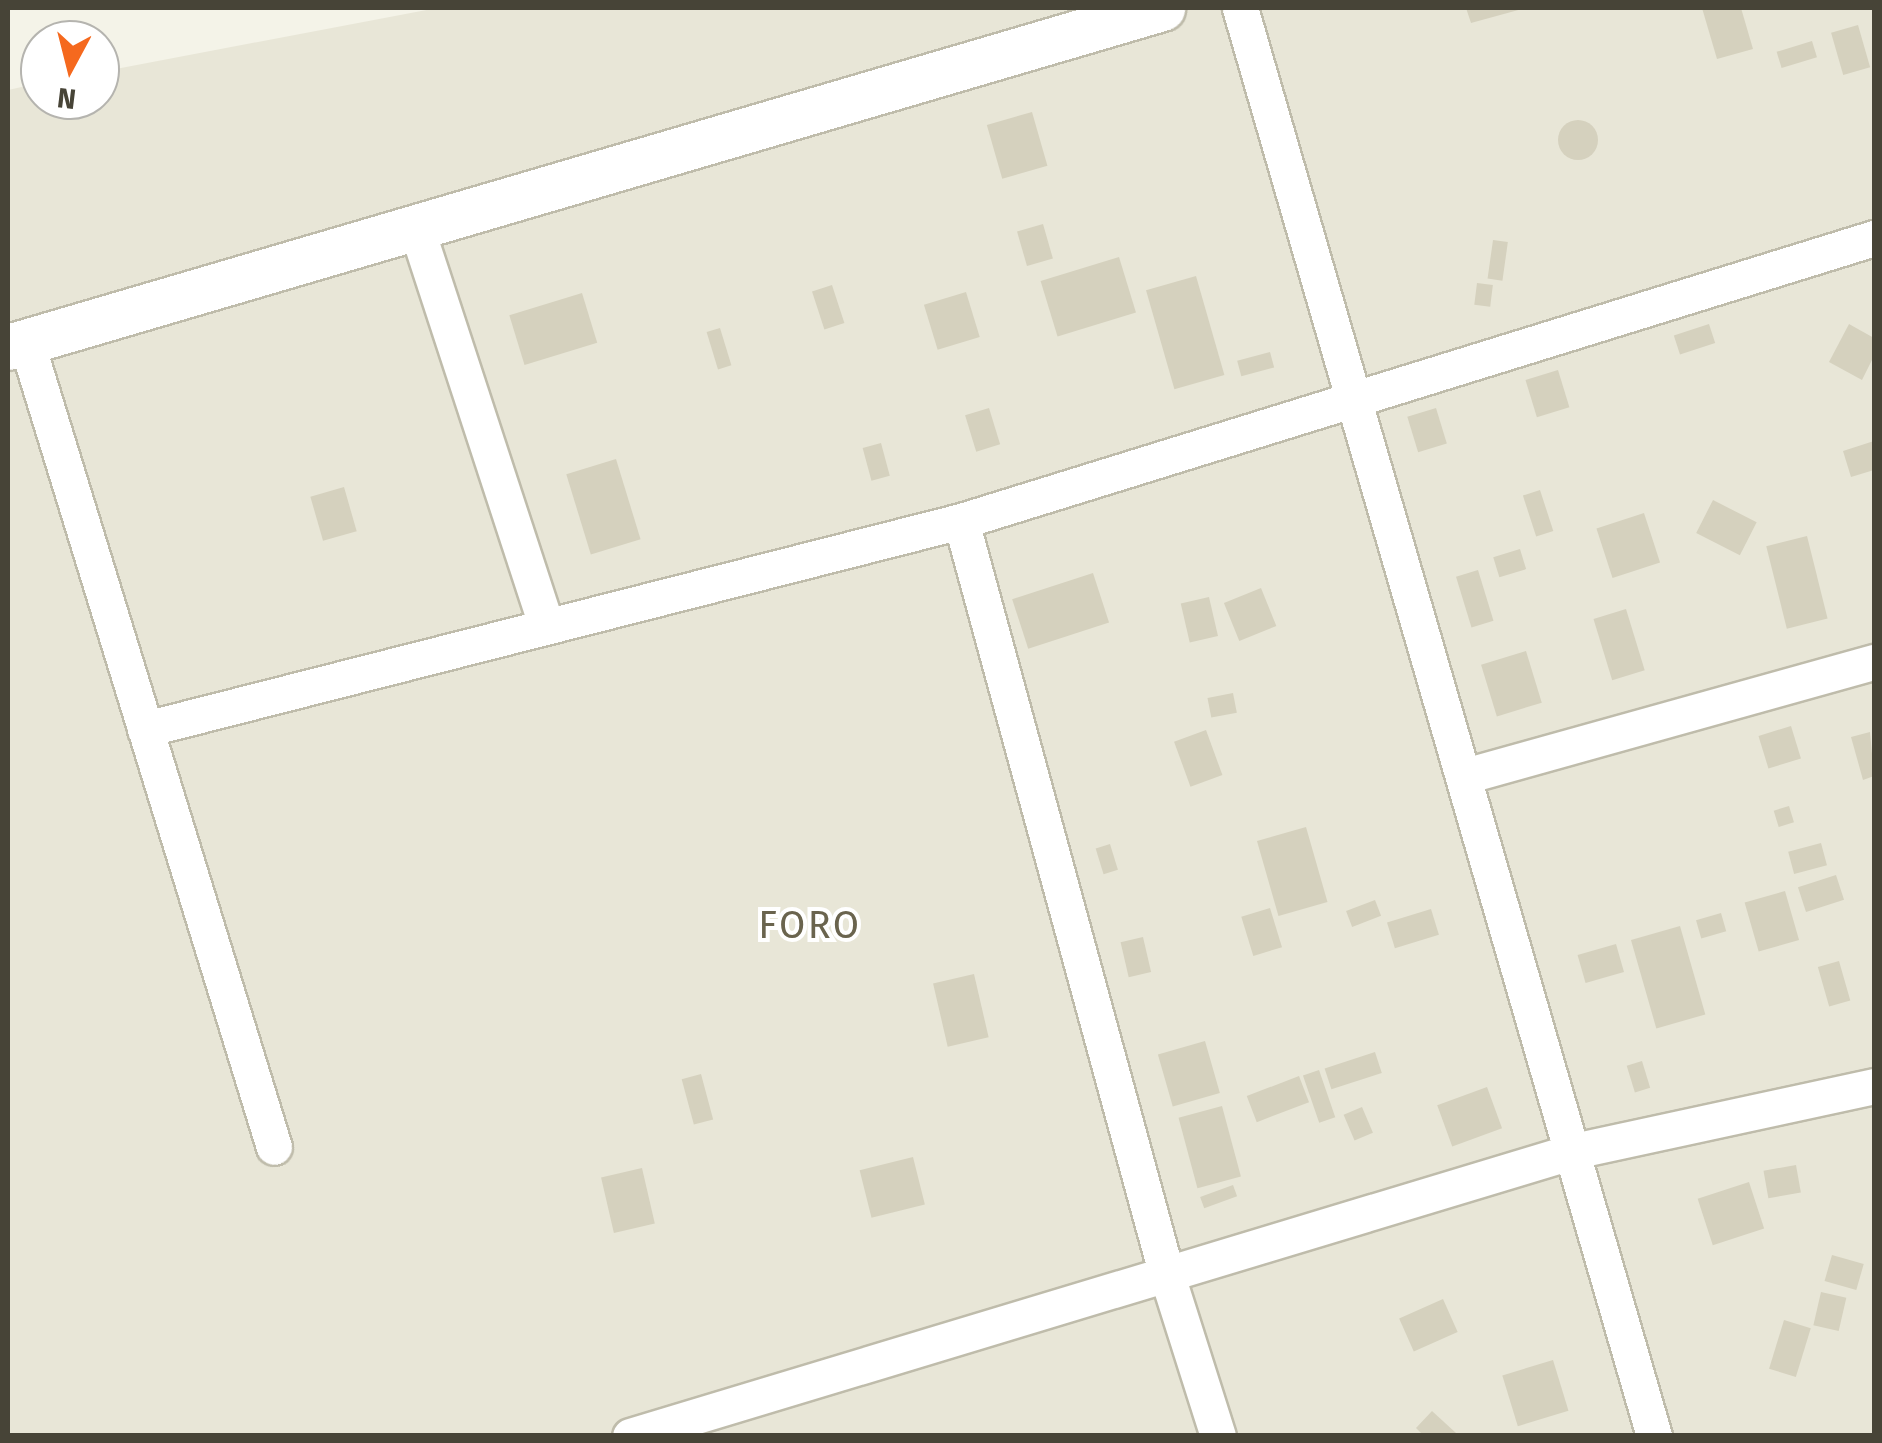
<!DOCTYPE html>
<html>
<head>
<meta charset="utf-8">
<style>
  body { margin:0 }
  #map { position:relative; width:1882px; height:1443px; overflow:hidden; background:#f4f3e8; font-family:"Fira Sans",sans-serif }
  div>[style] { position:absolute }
  .residential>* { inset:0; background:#e8e6d7 }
  .building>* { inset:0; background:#d5d1be; transform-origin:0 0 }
  .round { border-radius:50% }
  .roads { filter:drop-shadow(2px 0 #bfbcab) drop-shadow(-2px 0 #bfbcab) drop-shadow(0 2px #bfbcab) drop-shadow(0 -2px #bfbcab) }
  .minor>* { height:35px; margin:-17.5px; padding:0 17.5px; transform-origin:17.5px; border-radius:17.5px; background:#fff }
  .tertiary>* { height:45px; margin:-22.5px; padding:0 22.5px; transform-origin:22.5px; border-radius:22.5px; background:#fff }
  span { translate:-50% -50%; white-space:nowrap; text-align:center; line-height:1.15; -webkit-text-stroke:8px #fff; paint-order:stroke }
  .quarter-label { font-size:38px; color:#6a644e; letter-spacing:2.5px }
  .frame { position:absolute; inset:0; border:10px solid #474437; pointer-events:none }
  .north { position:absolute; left:20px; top:20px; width:100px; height:100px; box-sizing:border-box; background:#fff; border:2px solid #b5b4af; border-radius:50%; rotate:187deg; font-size:28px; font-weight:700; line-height:40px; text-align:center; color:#474437 }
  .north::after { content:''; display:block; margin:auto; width:35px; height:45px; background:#f5691e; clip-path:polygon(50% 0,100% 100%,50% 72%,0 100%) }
</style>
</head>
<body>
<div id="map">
  <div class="residential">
    <div style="clip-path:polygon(437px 8px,1874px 8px,1874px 1435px,8px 1436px,8px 90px,40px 83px,40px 100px,100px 100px,100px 72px)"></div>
  </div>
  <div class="building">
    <div style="clip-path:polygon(1466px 8px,1522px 8px,1522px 9px,1471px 23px)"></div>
    <div style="clip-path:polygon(1702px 8px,1741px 8px,1753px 49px,1717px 59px)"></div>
    <div style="left:1858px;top:25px;width:44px;height:28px;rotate:74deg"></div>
    <div style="left:1812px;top:41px;width:17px;height:37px;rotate:73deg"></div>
    <div style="left:1032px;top:112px;width:56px;height:47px;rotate:74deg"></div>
    <div class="round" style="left:1558px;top:120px;width:40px;height:40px"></div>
    <div style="left:1043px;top:224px;width:36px;height:27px;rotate:74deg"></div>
    <div style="left:1493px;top:240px;width:15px;height:39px;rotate:8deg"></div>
    <div style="left:1119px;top:257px;width:58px;height:82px;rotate:73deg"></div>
    <div style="left:1196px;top:276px;width:103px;height:52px;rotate:74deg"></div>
    <div style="left:1477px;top:283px;width:16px;height:22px;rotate:7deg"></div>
    <div style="left:832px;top:285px;width:40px;height:21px;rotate:72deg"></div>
    <div style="left:966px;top:292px;width:47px;height:44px;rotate:73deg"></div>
    <div style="left:582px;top:293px;width:52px;height:76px;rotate:73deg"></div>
    <div style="left:1709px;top:324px;width:20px;height:37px;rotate:72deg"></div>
    <div style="clip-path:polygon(1849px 324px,1874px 338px,1874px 356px,1862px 380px,1829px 362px)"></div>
    <div style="left:720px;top:328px;width:39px;height:14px;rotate:73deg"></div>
    <div style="left:1270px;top:352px;width:16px;height:34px;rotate:75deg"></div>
    <div style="left:1558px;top:370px;width:39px;height:34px;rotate:73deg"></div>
    <div style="left:989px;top:408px;width:38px;height:25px;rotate:73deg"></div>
    <div style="left:1436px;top:408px;width:37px;height:30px;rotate:73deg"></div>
    <div style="clip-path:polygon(1874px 441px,1874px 470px,1851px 477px,1843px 451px)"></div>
    <div style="left:881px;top:443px;width:34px;height:19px;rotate:75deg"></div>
    <div style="left:616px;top:459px;width:84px;height:52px;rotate:73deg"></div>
    <div style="left:344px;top:487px;width:46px;height:35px;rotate:74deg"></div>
    <div style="left:1540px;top:490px;width:43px;height:18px;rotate:72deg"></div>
    <div style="left:1713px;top:500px;width:49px;height:37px;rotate:27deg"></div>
    <div style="left:1644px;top:513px;width:52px;height:50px;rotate:72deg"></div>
    <div style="left:1807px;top:536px;width:85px;height:42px;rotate:76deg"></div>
    <div style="left:1520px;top:549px;width:21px;height:28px;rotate:73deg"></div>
    <div style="left:1478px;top:570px;width:53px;height:23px;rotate:73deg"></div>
    <div style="left:1093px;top:573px;width:52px;height:85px;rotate:72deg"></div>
    <div style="left:1261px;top:588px;width:41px;height:40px;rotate:68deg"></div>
    <div style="left:1209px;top:597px;width:40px;height:29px;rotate:77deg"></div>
    <div style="left:1626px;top:609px;width:64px;height:34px;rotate:73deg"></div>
    <div style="left:1526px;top:651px;width:54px;height:47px;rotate:73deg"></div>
    <div style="left:1233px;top:693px;width:20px;height:26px;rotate:79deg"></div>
    <div style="left:1791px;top:726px;width:34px;height:34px;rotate:73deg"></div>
    <div style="left:1206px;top:730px;width:48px;height:34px;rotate:70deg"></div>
    <div style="clip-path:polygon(1870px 732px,1874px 776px,1863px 780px,1851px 737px)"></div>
    <div style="left:1789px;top:806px;width:17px;height:16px;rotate:73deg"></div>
    <div style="left:1306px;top:827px;width:78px;height:51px;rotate:74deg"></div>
    <div style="left:1821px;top:843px;width:23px;height:34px;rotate:75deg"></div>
    <div style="left:1110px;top:844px;width:27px;height:15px;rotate:73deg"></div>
    <div style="left:1836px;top:875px;width:26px;height:40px;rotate:72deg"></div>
    <div style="left:1785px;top:891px;width:51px;height:42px;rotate:74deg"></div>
    <div style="left:1375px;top:900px;width:17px;height:31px;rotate:69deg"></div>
    <div style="left:1270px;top:908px;width:41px;height:30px;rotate:73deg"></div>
    <div style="left:1431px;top:909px;width:27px;height:46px;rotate:73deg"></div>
    <div style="left:1721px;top:913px;width:19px;height:26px;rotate:74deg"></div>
    <div style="left:1680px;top:926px;width:92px;height:51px;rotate:74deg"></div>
    <div style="left:1143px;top:937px;width:36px;height:23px;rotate:77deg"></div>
    <div style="left:1616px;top:944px;width:29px;height:40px;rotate:74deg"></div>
    <div style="left:1839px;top:961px;width:41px;height:22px;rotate:74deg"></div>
    <div style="left:974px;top:974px;width:65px;height:42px;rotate:77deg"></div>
    <div style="left:1205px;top:1041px;width:54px;height:49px;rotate:74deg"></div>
    <div style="left:1375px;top:1052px;width:22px;height:53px;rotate:72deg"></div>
    <div style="left:1642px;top:1061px;width:28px;height:16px;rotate:73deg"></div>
    <div style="left:1319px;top:1070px;width:50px;height:17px;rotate:71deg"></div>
    <div style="left:701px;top:1074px;width:47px;height:20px;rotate:75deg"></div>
    <div style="left:1299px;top:1076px;width:28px;height:56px;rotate:69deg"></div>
    <div style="left:1487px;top:1087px;width:44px;height:53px;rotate:70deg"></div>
    <div style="left:1222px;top:1106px;width:73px;height:45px;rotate:75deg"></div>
    <div style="left:1362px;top:1107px;width:28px;height:20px;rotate:67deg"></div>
    <div style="left:913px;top:1157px;width:49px;height:55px;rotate:76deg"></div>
    <div style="left:1796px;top:1165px;width:28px;height:33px;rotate:80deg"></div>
    <div style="left:642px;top:1168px;width:57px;height:42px;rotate:77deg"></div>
    <div style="left:1749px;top:1182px;width:49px;height:54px;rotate:72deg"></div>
    <div style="left:1233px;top:1185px;width:12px;height:35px;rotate:70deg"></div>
    <div style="left:1832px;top:1255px;width:33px;height:27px;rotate:16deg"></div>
    <div style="left:1821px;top:1292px;width:26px;height:34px;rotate:13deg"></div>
    <div style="left:1443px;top:1299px;width:36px;height:48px;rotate:66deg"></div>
    <div style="left:1784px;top:1320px;width:28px;height:51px;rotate:17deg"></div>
    <div style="left:1553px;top:1360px;width:53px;height:53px;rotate:73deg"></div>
    <div style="clip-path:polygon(1432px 1411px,1456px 1433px,1454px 1436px,1424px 1436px,1416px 1428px)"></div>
  </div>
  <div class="roads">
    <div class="minor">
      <div style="left:1240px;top:8px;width:1487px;rotate:73.83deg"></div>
      <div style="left:416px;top:227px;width:416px;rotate:71.9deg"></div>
      <div style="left:26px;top:341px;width:843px;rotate:72.9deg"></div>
      <div style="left:961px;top:521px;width:775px;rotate:74.74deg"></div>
      <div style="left:1165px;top:1269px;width:175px;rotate:72.4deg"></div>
      <div style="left:145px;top:729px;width:842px;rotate:-14.3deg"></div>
      <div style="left:961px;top:521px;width:956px;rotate:-17.22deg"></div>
      <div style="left:1465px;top:776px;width:425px;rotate:-15.6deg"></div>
      <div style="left:630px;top:1436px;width:986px;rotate:-16.8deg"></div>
      <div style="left:1574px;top:1151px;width:307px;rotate:-12.2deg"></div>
    </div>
    <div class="tertiary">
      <div style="left:8px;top:347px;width:1203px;rotate:-16.37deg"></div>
    </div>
  </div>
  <div class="quarter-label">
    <span style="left:810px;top:926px">FORO</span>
  </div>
  <div class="frame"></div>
  <div class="north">N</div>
</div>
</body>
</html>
